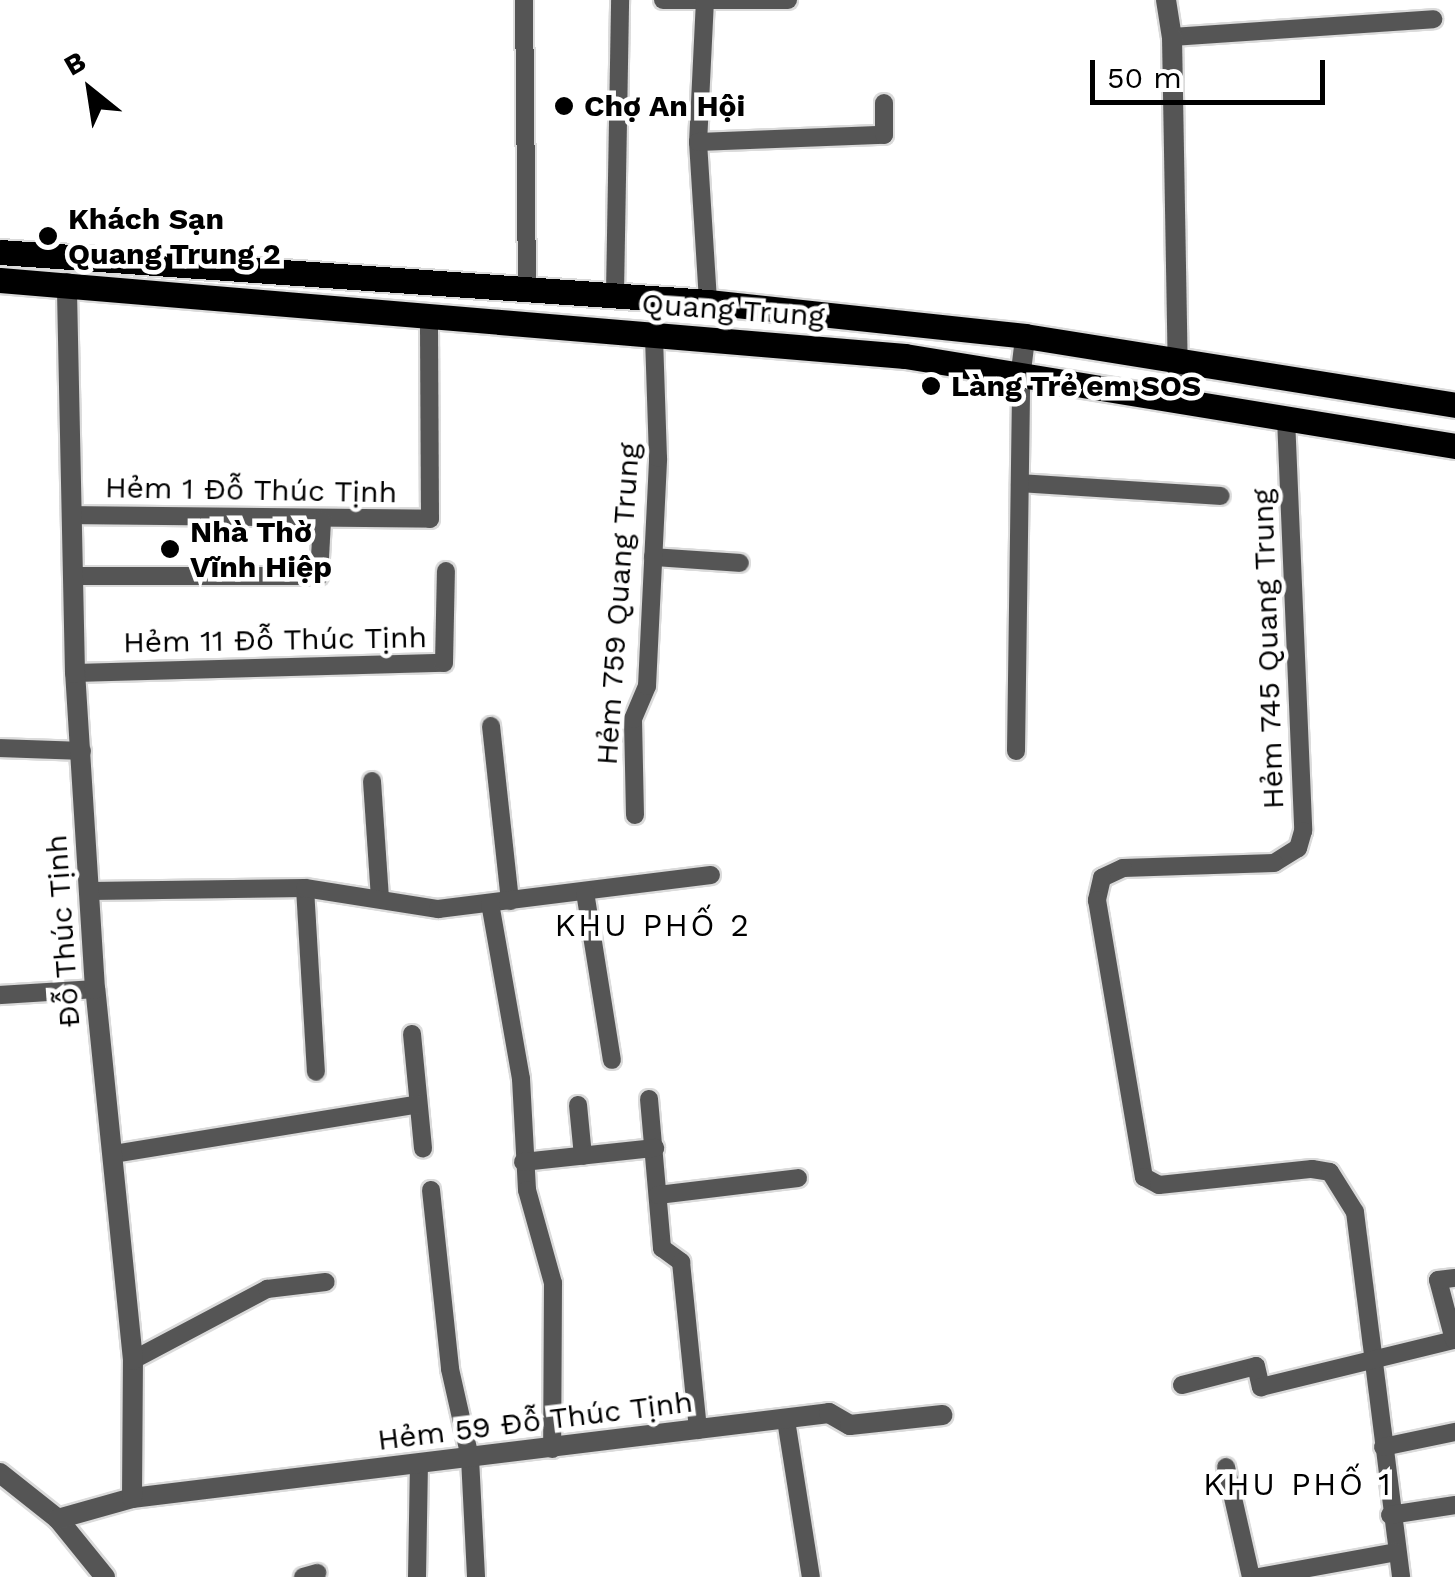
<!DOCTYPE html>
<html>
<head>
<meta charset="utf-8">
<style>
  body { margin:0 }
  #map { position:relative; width:1455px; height:1577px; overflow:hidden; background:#fff; font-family:"Work Sans",sans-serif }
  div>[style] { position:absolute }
  .roads { filter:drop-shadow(2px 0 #dbdbdb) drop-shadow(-2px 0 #dbdbdb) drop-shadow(0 2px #dbdbdb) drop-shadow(0 -2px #dbdbdb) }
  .service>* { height:18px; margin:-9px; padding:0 9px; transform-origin:9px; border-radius:9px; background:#555 }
  .minor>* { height:20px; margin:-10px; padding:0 10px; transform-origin:10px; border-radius:10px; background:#555 }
  .primary>* { height:25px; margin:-12.5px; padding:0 12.5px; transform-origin:12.5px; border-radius:12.5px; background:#000 }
  .dots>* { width:28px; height:28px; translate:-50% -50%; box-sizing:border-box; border:5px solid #fff; border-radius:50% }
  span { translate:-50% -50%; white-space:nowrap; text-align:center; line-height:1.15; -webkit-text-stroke:9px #fff; paint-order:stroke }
  .poi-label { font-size:30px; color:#000; font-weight:700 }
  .left { translate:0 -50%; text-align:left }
  .street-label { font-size:30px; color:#000 }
  .neighbourhood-label { font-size:32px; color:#000; letter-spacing:2.5px }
  .north { position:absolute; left:40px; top:40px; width:100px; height:100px; -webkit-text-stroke:8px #fff; paint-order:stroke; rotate:330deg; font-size:28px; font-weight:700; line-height:40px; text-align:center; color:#000 }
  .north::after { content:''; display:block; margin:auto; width:35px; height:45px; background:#000; clip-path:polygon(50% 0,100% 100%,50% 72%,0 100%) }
  .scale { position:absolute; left:1090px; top:60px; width:235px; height:45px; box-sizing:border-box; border:5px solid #000; border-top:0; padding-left:12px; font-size:30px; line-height:35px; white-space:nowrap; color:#000; -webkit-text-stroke:8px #fff; paint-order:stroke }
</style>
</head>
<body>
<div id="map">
  <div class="roads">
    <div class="service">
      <div style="left:524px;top:0;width:286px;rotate:89.4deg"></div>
      <div style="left:663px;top:0;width:125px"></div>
      <div style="left:705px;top:0;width:142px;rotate:92.8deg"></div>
      <div style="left:698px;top:142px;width:160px;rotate:86.4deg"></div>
      <div style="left:1172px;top:37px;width:262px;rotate:-3.9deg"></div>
      <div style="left:698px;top:142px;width:186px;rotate:-2.2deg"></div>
      <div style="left:884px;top:135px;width:32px;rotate:-90deg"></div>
      <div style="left:615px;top:293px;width:293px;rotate:-89deg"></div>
      <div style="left:1286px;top:418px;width:413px;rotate:87.6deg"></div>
      <div style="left:1303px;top:831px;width:18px;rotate:106deg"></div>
      <div style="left:1298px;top:848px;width:28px;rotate:148deg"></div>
      <div style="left:1274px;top:863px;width:151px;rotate:178.1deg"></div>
      <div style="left:1123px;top:868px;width:23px;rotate:155deg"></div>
      <div style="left:1102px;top:878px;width:23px;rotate:103deg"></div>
      <div style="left:1097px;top:900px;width:281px;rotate:80.4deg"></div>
      <div style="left:1144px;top:1177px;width:17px;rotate:28deg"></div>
      <div style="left:1159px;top:1185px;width:154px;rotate:-6deg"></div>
      <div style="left:1312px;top:1169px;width:18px;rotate:9deg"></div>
      <div style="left:1330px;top:1172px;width:47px;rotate:58deg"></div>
      <div style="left:1355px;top:1212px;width:368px;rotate:82.8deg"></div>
      <div style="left:1020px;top:483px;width:201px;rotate:3.7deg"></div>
      <div style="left:72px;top:515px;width:358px;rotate:0.6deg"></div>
      <div style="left:430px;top:519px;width:201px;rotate:-90.3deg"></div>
      <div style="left:653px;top:557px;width:87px;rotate:3.9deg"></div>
      <div style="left:73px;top:576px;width:246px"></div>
      <div style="left:319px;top:576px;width:56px;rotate:-86.9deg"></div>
      <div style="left:75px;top:673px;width:369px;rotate:-1.6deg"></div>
      <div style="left:444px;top:663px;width:92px;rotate:-88.8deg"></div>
      <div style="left:491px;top:726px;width:176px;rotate:83.8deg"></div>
      <div style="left:0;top:748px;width:82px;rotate:2.1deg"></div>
      <div style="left:1016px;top:751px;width:380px;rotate:-89.2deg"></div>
      <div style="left:372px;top:781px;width:117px;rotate:86.1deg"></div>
      <div style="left:635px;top:815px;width:96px;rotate:-91.2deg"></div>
      <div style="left:633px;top:719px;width:36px;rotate:-67deg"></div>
      <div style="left:647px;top:686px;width:228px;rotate:-87.2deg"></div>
      <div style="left:658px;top:458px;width:122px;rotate:-91.9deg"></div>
      <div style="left:305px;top:888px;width:184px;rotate:86.6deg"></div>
      <div style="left:91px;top:891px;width:214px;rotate:-0.8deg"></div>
      <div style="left:305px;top:888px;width:135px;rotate:9deg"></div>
      <div style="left:438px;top:909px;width:275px;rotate:-7.1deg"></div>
      <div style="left:585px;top:892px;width:170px;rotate:80.9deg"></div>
      <div style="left:490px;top:903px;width:179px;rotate:80deg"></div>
      <div style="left:521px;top:1079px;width:111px;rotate:86.9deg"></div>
      <div style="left:527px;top:1190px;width:97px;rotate:74.4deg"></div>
      <div style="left:553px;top:1283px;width:166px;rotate:90.3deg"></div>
      <div style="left:0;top:995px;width:95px;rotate:-3.6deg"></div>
      <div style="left:412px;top:1034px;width:115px;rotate:84.5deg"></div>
      <div style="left:649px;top:1099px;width:150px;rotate:85deg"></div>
      <div style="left:662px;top:1248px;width:24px;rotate:36deg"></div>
      <div style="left:681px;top:1262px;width:169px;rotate:84.2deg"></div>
      <div style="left:578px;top:1105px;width:51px;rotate:84.4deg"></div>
      <div style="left:114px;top:1154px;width:308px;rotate:-9.3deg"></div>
      <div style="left:523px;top:1162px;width:133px;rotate:-6.1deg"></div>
      <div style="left:431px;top:1190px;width:180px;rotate:83.9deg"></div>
      <div style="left:450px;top:1369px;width:91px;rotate:77.3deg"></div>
      <div style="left:470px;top:1458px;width:119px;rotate:87.1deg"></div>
      <div style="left:658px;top:1195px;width:141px;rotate:-6.9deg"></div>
      <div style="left:133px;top:1360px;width:152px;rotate:-27.9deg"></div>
      <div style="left:267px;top:1289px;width:59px;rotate:-6.8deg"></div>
      <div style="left:1182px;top:1385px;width:76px;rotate:-14.4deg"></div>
      <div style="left:1256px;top:1366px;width:22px;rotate:77deg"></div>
      <div style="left:1261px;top:1387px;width:199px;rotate:-13.7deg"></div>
      <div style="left:1454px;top:1340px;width:62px;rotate:-104.9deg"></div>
      <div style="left:1438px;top:1280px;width:17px;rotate:-7deg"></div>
      <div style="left:786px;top:1420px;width:159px;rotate:81deg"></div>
      <div style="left:1383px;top:1447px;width:74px;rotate:-11.8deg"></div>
      <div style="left:1226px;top:1467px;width:113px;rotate:77.2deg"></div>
      <div style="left:1390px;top:1515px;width:66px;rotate:-8.7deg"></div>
      <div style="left:303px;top:1577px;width:15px;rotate:-16deg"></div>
      <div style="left:417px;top:1577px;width:110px;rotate:-89deg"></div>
      <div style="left:1259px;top:1577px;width:140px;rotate:-10.3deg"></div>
    </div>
    <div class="minor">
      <div style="left:1166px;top:0;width:37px;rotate:81deg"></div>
      <div style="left:1172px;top:37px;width:361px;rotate:89deg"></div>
      <div style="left:1021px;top:371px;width:35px;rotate:-83deg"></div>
      <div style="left:0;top:1473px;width:74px;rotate:38.4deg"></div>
      <div style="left:58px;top:1519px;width:75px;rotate:51deg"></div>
      <div style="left:132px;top:1498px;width:702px;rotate:-6.95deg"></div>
      <div style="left:829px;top:1413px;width:24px;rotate:30deg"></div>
      <div style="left:850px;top:1425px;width:93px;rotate:-6.2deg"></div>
      <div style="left:58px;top:1519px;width:77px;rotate:-15.8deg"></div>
      <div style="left:132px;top:1498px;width:138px;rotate:-89.6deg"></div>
      <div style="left:133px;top:1360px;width:373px;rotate:-95.8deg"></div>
      <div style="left:95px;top:989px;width:317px;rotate:-93.6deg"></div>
      <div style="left:75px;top:673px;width:390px;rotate:-91.2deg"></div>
    </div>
    <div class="primary">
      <div style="left:0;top:252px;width:710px;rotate:4.04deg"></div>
      <div style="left:708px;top:302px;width:319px;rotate:6.1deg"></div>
      <div style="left:1025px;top:336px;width:436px;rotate:9.1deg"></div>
      <div style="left:0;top:280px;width:908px;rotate:4.8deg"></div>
      <div style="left:905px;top:356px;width:557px;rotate:9.29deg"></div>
    </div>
  </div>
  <div class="dots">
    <div style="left:564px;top:106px;background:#000"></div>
    <div style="left:48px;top:236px;background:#000"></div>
    <div style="left:931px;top:386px;background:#000"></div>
    <div style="left:170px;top:549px;background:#000"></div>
  </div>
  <div class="poi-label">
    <span class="left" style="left:584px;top:106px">Chợ An Hội</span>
    <span class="left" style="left:68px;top:236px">Khách Sạn<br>Quang Trung 2</span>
    <span class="left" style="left:951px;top:386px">Làng Trẻ em SOS</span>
    <span class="left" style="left:190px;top:549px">Nhà Thờ<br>Vĩnh Hiệp</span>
  </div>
  <div class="street-label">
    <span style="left:733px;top:310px;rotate:4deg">Quang Trung</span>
    <span style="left:251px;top:490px;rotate:1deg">Hẻm 1 Đỗ Thúc Tịnh</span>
    <span style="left:618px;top:604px;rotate:-86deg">Hẻm 759 Quang Trung</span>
    <span style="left:275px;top:640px;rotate:-1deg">Hẻm 11 Đỗ Thúc Tịnh</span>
    <span style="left:1268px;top:649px;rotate:-92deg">Hẻm 745 Quang Trung</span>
    <span style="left:63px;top:931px;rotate:-94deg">Đỗ Thúc Tịnh</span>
    <span style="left:535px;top:1421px;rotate:-7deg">Hẻm 59 Đỗ Thúc Tịnh</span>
  </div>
  <div class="neighbourhood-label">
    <span style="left:653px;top:925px">KHU PHỐ 2</span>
    <span style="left:1298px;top:1484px">KHU PHỐ 1</span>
  </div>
  <div class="north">B</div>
  <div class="scale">50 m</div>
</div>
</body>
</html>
